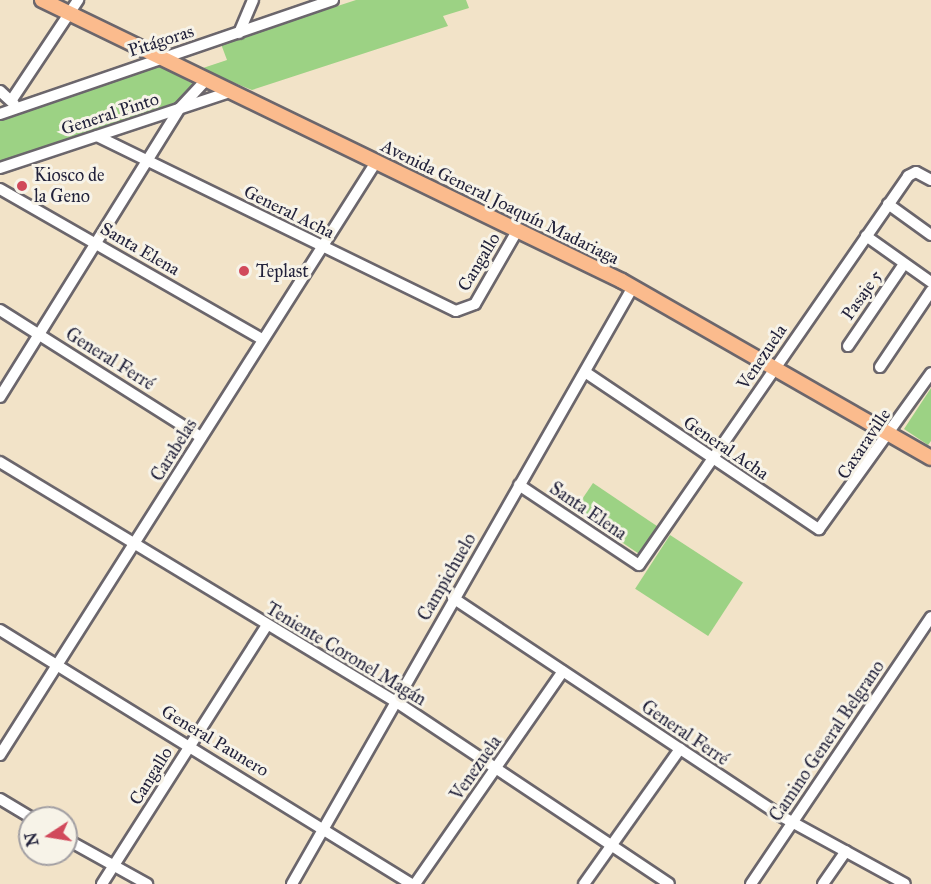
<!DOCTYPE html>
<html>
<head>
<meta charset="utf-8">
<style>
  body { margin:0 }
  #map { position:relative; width:931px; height:884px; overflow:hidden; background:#f2e3c8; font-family:"IM FELL Great Primer",serif }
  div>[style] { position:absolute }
  .green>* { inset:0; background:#9cd284; transform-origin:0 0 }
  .roads { filter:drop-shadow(2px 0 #6b666c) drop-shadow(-2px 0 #6b666c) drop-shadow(0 2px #6b666c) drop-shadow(0 -2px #6b666c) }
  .minor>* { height:10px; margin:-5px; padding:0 5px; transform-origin:5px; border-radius:5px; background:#fff }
  .major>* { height:14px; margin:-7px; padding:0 7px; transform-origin:7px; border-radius:7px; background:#fbbb8d }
  .dots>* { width:16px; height:16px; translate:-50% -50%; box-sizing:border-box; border:3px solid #f7f3e8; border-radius:50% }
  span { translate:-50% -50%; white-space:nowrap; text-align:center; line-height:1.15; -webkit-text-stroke:6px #f7f3e8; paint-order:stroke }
  .street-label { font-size:18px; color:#22223b }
  .poi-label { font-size:18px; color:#22223b }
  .left { translate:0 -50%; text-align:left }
  .north { position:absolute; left:18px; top:806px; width:60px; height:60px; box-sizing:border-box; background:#f7f3e8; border:2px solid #a29fa3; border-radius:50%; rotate:258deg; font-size:16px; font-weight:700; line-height:24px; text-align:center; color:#22223b }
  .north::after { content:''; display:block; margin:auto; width:21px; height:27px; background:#d1495b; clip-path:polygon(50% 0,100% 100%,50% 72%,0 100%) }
</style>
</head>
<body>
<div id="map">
  <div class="green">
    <div style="clip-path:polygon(356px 0,466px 0,469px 8px,443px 16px,448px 26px,252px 90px,200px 69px,227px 60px,221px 44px)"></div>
    <div style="clip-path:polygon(159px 64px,193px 84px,183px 100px,0 161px,0 118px)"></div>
    <div style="clip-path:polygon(931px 388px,931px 441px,928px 445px,904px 429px)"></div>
    <div style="left:593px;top:483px;width:78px;height:33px;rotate:34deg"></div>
    <div style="left:670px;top:535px;width:87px;height:64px;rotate:33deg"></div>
  </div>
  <div class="roads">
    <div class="minor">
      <div style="left:239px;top:33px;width:36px;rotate:-67deg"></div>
      <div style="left:0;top:91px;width:19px;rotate:43deg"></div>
      <div style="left:13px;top:98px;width:118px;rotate:-56.4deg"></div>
      <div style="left:0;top:114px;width:352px;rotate:-18.9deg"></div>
      <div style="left:97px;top:136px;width:399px;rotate:26deg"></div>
      <div style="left:456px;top:311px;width:20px;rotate:-20deg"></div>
      <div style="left:475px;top:304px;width:84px;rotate:-60.1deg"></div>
      <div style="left:0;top:168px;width:242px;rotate:-18.3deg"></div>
      <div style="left:0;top:189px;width:302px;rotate:29.8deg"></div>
      <div style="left:888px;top:204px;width:53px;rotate:35.8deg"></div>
      <div style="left:866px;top:236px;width:80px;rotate:35.3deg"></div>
      <div style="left:0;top:310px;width:238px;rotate:32.3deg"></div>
      <div style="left:848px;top:346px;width:99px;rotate:-55.7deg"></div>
      <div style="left:880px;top:367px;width:92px;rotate:-56.1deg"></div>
      <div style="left:585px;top:372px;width:282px;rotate:33.9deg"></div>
      <div style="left:819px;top:529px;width:192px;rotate:-54.3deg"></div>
      <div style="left:0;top:397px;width:340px;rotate:-58.1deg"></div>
      <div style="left:180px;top:108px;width:38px;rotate:-47deg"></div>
      <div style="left:0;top:462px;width:462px;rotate:31.2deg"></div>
      <div style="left:395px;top:701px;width:329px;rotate:33.7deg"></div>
      <div style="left:519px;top:485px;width:144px;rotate:33.7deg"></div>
      <div style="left:639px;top:565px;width:473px;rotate:-55.3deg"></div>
      <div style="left:908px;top:176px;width:9px;rotate:-27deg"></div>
      <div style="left:916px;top:172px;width:17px;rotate:28deg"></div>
      <div style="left:453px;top:598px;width:394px;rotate:33.6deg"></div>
      <div style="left:781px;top:816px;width:141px;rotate:28.7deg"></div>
      <div style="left:0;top:630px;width:483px;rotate:31.7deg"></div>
      <div style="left:0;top:755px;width:702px;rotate:-57.62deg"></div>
      <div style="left:0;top:799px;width:37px;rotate:31deg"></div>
      <div style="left:66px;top:839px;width:93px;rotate:29.1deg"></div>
      <div style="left:102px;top:884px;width:307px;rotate:-57.5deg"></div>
      <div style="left:292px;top:884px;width:688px;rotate:-60.27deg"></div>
      <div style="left:415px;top:884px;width:259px;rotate:-55.2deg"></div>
      <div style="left:584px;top:884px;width:166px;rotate:-54.6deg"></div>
      <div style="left:751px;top:884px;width:322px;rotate:-56deg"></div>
      <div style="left:823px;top:884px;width:40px;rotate:-55.1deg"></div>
    </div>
    <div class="major">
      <div style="left:42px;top:0;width:644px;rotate:25.85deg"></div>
      <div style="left:622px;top:281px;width:356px;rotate:29.8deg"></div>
    </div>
  </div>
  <div class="dots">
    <div style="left:22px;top:186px;background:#d1495b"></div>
    <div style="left:244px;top:271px;background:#d1495b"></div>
  </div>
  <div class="street-label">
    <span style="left:161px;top:41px;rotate:-18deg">Pitágoras</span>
    <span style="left:110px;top:114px;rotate:-18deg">General Pinto</span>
    <span style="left:500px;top:202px;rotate:26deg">Avenida General Joaquín Madariaga</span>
    <span style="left:289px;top:212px;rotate:26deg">General Acha</span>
    <span style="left:140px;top:249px;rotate:30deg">Santa Elena</span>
    <span style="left:479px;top:262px;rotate:-59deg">Cangallo</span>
    <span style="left:862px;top:295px;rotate:-55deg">Pasaje 5</span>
    <span style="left:762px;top:357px;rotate:-56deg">Venezuela</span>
    <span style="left:110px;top:359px;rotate:32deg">General Ferré</span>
    <span style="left:864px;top:444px;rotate:-56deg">Caxaraville</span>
    <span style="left:726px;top:448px;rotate:34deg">General Acha</span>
    <span style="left:174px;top:450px;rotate:-58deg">Carabelas</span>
    <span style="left:588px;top:511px;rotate:34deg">Santa Elena</span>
    <span style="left:447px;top:577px;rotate:-60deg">Campichuelo</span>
    <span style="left:346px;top:654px;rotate:31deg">Teniente Coronel Magán</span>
    <span style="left:685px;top:733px;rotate:34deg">General Ferré</span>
    <span style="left:215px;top:741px;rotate:31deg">General Paunero</span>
    <span style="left:827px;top:741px;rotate:-56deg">Camino General Belgrano</span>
    <span style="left:476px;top:768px;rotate:-55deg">Venezuela</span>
    <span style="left:151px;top:776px;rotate:-58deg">Cangallo</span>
  </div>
  <div class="poi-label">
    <span class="left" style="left:34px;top:186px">Kiosco de<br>la Geno</span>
    <span class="left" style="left:256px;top:271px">Teplast</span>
  </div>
  <div class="north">N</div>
</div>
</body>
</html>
